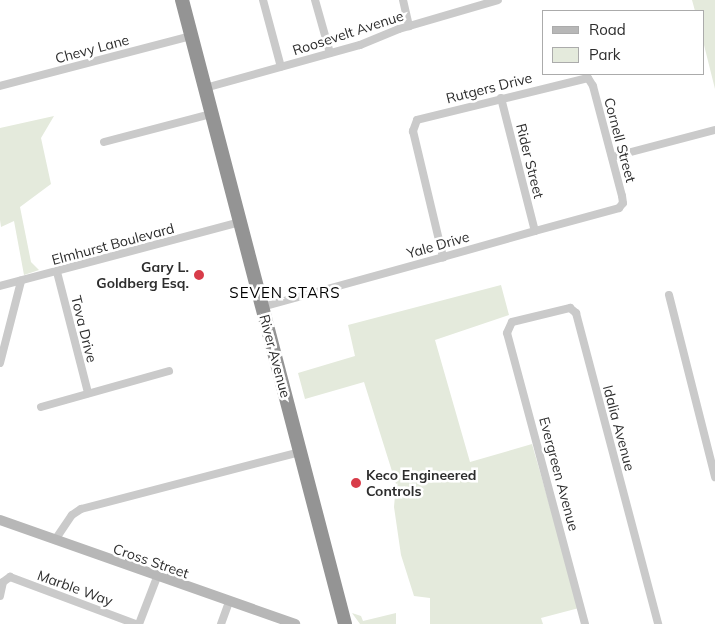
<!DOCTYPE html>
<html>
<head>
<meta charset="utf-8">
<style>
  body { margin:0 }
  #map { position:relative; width:715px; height:624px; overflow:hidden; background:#fff; font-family:Mulish,sans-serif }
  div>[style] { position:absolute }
  .green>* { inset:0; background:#e4eadc }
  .street>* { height:8px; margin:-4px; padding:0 4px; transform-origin:4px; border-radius:4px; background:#cacaca }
  .secondary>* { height:10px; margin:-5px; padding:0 5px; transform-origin:5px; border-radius:5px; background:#b7b7b7 }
  .highway>* { height:14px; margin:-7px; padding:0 7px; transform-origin:7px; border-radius:7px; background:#949494 }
  .dots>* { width:14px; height:14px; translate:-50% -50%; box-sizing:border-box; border:2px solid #fff; border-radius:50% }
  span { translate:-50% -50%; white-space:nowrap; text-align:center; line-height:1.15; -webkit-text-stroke:5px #fff; paint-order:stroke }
  .street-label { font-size:14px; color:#2d2d2d }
  .poi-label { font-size:14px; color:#2d2d2d; font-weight:700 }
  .right { translate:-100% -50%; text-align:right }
  .left { translate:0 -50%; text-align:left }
  .neighbourhood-label { font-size:15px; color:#000; letter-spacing:1px }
  .legend { position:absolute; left:542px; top:10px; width:162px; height:65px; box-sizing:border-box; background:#fff; border:1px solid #ababab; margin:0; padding:6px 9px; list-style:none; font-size:15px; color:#2d2d2d }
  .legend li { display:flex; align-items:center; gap:10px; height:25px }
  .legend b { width:25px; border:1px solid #ababab }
</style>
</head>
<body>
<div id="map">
  <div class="green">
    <div style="clip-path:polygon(692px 0,715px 0,715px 89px,704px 45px,704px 11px,695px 11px)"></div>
    <div style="clip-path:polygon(54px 116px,41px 138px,51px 184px,20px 207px,31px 262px,39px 270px,24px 275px,14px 221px,1px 227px,0 220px,0 128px)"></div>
    <div style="clip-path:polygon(501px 285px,509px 315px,435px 340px,470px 462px,532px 444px,579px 608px,541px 618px,543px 624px,430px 624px,430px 598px,414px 596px,401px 555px,394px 507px,396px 484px,364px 382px,305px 399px,298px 373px,355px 356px,348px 325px)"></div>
    <div style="clip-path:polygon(352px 613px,361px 616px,363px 621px,396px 613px,396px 624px,360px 624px)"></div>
  </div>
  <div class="street">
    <div style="left:263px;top:0;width:69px;rotate:75deg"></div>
    <div style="left:315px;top:0;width:55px;rotate:74.2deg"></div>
    <div style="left:403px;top:0;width:27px;rotate:77deg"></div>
    <div style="left:0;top:86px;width:197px;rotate:-14.7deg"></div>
    <div style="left:205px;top:88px;width:161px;rotate:-15.5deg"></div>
    <div style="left:360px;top:45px;width:42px;rotate:-22.3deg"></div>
    <div style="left:399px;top:29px;width:103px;rotate:-16.3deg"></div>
    <div style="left:501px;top:98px;width:137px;rotate:75.7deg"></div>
    <div style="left:104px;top:142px;width:111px;rotate:-14.7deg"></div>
    <div style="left:612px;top:157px;width:106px;rotate:-14.7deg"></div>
    <div style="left:57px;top:272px;width:125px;rotate:75.6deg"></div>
    <div style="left:0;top:286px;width:248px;rotate:-14.9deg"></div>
    <div style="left:669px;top:295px;width:188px;rotate:75.8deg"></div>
    <div style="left:262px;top:307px;width:188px;rotate:-15.4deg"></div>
    <div style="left:443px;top:257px;width:96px;rotate:-15.8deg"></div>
    <div style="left:535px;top:231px;width:87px;rotate:-15.3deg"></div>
    <div style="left:619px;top:208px;width:6px;rotate:-51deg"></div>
    <div style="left:623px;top:203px;width:7px;rotate:-98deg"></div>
    <div style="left:622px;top:196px;width:114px;rotate:-104.8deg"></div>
    <div style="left:593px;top:86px;width:9px;rotate:-122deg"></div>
    <div style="left:588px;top:78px;width:176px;rotate:166.2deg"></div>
    <div style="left:417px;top:120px;width:12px;rotate:110deg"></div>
    <div style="left:413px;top:131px;width:130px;rotate:76.6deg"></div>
    <div style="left:0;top:363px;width:85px;rotate:-75.6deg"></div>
    <div style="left:41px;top:407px;width:133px;rotate:-15.7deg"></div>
    <div style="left:55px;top:540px;width:30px;rotate:-56deg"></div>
    <div style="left:72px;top:515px;width:11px;rotate:-34deg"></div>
    <div style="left:81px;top:509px;width:226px;rotate:-14.6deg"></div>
    <div style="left:0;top:596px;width:14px;rotate:-78deg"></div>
    <div style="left:3px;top:582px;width:9px;rotate:-36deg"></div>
    <div style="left:10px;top:577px;width:134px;rotate:20.5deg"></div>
    <div style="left:139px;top:624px;width:50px;rotate:-69deg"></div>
    <div style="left:221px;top:624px;width:23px;rotate:-70deg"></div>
    <div style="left:585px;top:624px;width:301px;rotate:-105deg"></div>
    <div style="left:507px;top:333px;width:12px;rotate:-66deg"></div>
    <div style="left:512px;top:322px;width:60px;rotate:-13.6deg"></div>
    <div style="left:570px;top:308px;width:8px;rotate:40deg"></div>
    <div style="left:576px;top:313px;width:322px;rotate:75.2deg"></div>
  </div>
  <div class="secondary">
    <div style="left:0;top:520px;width:313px;rotate:19.4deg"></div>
  </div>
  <div class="highway">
    <div style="left:182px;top:0;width:645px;rotate:75.36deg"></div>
  </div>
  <div class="dots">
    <div style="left:199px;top:275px;background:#d83c49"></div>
    <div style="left:356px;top:483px;background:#d83c49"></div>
  </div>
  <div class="street-label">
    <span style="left:348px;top:33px;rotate:-18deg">Roosevelt Avenue</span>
    <span style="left:92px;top:49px;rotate:-15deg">Chevy Lane</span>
    <span style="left:489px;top:88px;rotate:-14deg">Rutgers Drive</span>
    <span style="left:620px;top:140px;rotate:75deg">Cornell Street</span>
    <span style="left:530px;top:161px;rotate:76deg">Rider Street</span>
    <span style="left:113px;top:244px;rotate:-15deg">Elmhurst Boulevard</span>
    <span style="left:438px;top:245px;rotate:-16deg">Yale Drive</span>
    <span style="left:84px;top:329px;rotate:76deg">Tova Drive</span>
    <span style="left:275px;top:356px;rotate:75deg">River Avenue</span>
    <span style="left:619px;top:428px;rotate:75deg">Idalia Avenue</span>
    <span style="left:559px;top:474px;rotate:75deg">Evergreen Avenue</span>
    <span style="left:151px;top:561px;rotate:19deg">Cross Street</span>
    <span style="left:75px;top:588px;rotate:20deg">Marble Way</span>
  </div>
  <div class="poi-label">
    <span class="right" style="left:189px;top:275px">Gary L.<br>Goldberg Esq.</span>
    <span class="left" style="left:366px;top:483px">Keco Engineered<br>Controls</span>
  </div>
  <div class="neighbourhood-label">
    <span style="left:285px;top:293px">SEVEN STARS</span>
  </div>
  <ul class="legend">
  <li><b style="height:6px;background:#b7b7b7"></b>Road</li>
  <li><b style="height:14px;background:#e4eadc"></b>Park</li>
  </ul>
</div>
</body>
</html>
